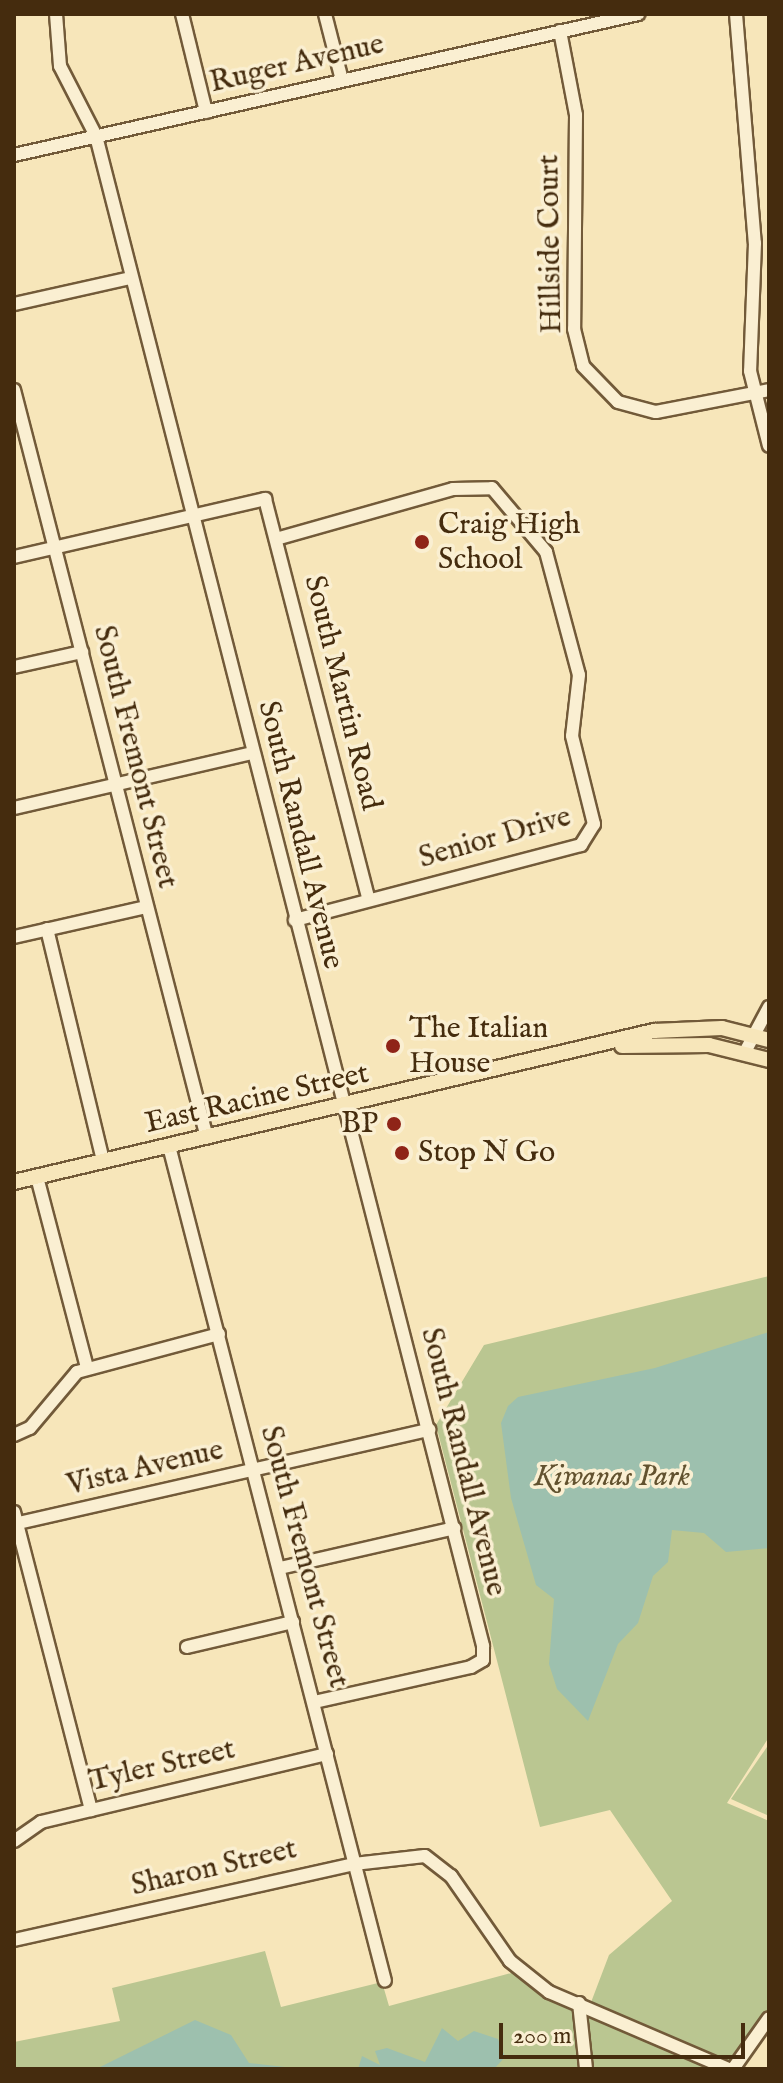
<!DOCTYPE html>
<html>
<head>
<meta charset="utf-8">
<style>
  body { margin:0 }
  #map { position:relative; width:783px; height:2083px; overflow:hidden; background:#f7e6ba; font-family:"IM FELL English",serif }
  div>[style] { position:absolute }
  .green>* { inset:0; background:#bac691 }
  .water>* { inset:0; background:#9dc0ae }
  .roads { filter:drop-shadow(2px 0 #725a39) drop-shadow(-2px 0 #725a39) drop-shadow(0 2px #725a39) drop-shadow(0 -2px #725a39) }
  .minor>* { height:12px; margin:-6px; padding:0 6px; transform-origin:6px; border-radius:6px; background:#faefd2 }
  .major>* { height:14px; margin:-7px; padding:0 7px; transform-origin:7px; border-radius:7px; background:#f7e6ba }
  .dots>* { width:22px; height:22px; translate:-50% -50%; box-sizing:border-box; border:4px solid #faefd2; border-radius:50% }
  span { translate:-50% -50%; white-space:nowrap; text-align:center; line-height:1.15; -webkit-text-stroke:7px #faefd2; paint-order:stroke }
  .street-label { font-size:30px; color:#452c0e }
  .poi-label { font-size:30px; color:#452c0e }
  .left { translate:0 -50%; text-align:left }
  .right { translate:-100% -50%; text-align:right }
  .park-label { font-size:30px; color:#62522f; font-style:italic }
  .frame { position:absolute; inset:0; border:16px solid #452c0e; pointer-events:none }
  .scale { position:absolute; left:499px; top:2023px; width:246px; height:36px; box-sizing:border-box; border:4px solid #452c0e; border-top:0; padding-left:10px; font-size:24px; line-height:28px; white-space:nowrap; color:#452c0e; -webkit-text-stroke:6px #faefd2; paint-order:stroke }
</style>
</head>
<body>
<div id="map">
  <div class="green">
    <div style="clip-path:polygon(769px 1276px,769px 1737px,727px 1803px,769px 1821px,769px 2009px,725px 2069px,592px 2069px,582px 2026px,609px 1955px,672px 1901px,610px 1810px,540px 1827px,436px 1425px,484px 1345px)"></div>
    <div style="clip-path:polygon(769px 1744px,769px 1816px,731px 1799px)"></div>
    <div style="clip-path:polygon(265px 1951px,281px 2007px,382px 1982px,389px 2006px,515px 1972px,573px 2010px,582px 2069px,14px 2069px,14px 2042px,120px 2021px,112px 1988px)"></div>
  </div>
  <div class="water">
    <div style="clip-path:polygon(769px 1332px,769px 1548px,726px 1552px,704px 1533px,672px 1530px,668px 1562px,653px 1576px,638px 1623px,618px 1644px,588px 1721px,557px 1689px,549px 1664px,554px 1599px,536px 1585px,511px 1498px,501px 1423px,508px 1406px,518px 1397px,655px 1368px)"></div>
    <div style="clip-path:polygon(195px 2020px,231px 2035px,249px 2063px,303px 2069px,96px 2069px)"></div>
    <div style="clip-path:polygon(442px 2028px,458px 2041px,474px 2031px,498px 2039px,505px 2057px,494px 2069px,358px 2069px,362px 2056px,380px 2065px,375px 2051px,387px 2048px,425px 2062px)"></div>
  </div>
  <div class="roads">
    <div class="minor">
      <div style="left:56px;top:14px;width:52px;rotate:85.6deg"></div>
      <div style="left:60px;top:66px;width:79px;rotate:62.8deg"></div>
      <div style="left:96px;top:136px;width:1559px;rotate:75.62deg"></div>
      <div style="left:483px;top:1646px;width:14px;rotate:90deg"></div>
      <div style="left:483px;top:1660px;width:14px;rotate:150deg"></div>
      <div style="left:471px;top:1667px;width:160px;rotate:167.4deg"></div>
      <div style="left:182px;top:14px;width:101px;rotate:76.2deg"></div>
      <div style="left:325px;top:14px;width:68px;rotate:75.6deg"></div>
      <div style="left:736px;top:14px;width:230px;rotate:85.3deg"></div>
      <div style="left:755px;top:243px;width:128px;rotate:92.2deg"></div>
      <div style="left:750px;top:371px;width:77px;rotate:75.8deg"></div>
      <div style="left:560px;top:31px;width:86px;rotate:79.2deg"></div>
      <div style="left:576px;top:115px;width:214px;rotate:90.5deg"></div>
      <div style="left:574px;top:329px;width:38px;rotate:76deg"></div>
      <div style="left:583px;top:366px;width:50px;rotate:45.8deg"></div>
      <div style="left:618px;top:402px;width:39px;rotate:15deg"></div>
      <div style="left:656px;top:412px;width:115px;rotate:-11deg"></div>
      <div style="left:14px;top:155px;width:640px;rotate:-12.73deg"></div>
      <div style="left:14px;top:304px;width:119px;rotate:-12.6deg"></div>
      <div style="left:14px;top:390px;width:772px;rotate:75.53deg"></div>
      <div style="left:276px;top:539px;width:184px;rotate:-15.8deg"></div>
      <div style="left:453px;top:489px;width:39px;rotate:-1deg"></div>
      <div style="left:492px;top:488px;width:84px;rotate:49.8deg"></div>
      <div style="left:546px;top:552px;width:127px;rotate:75deg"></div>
      <div style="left:579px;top:675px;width:61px;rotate:96.5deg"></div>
      <div style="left:572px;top:736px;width:91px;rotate:76deg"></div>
      <div style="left:594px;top:824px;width:25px;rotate:122deg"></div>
      <div style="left:581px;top:845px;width:296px;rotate:165.3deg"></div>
      <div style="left:14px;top:557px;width:258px;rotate:-13deg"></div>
      <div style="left:265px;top:499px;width:414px;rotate:75.5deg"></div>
      <div style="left:14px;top:667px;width:70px;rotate:-12.4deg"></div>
      <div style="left:14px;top:808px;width:244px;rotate:-13deg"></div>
      <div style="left:47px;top:929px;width:239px;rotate:76.4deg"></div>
      <div style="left:14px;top:937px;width:135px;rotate:-12.8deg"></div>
      <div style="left:745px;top:1052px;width:51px;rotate:-61.9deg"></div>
      <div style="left:169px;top:1146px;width:862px;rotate:75.5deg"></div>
      <div style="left:37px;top:1177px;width:196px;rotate:75.3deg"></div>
      <div style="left:14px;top:1435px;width:17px;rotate:-24deg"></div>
      <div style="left:30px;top:1428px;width:73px;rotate:-50deg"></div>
      <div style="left:77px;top:1372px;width:147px;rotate:-15deg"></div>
      <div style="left:14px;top:1512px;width:308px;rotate:75.5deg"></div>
      <div style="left:14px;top:1524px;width:426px;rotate:-12.8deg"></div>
      <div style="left:280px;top:1568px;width:179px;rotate:-12.9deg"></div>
      <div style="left:187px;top:1647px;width:109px;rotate:-13.3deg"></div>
      <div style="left:14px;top:1841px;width:33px;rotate:-35deg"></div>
      <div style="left:41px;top:1822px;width:294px;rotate:-13.4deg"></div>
      <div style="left:14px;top:1940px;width:348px;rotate:-12.6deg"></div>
      <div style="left:354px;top:1864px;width:71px;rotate:-6.4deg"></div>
      <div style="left:425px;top:1856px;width:33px;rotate:38deg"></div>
      <div style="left:451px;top:1876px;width:103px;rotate:55.2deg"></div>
      <div style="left:510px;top:1961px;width:50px;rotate:38.5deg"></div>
      <div style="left:549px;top:1992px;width:196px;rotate:23.2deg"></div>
      <div style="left:579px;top:2003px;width:66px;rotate:83.9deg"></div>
      <div style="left:733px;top:2069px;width:62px;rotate:-54.8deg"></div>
    </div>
    <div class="major">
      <div style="left:622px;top:1046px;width:87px;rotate:-0.7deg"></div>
      <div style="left:709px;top:1045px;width:62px;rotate:14deg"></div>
      <div style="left:14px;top:1182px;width:658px;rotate:-13.28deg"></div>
      <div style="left:654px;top:1031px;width:68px;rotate:-2.5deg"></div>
      <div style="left:722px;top:1028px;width:49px;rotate:14.3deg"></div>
    </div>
  </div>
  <div class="dots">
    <div style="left:422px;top:542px;background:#8f2418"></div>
    <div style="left:393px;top:1046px;background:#8f2418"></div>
    <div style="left:394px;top:1124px;background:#8f2418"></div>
    <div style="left:402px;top:1153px;background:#8f2418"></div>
  </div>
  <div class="street-label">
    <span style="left:297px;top:64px;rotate:-13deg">Ruger Avenue</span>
    <span style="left:551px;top:244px;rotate:-91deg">Hillside Court</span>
    <span style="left:342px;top:693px;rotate:76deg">South Martin Road</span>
    <span style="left:135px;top:757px;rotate:76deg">South Fremont Street</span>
    <span style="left:300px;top:835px;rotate:76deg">South Randall Avenue</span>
    <span style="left:495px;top:838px;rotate:-16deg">Senior Drive</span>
    <span style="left:257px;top:1099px;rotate:-13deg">East Racine Street</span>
    <span style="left:463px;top:1462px;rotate:76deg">South Randall Avenue</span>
    <span style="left:145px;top:1468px;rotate:-13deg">Vista Avenue</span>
    <span style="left:304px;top:1557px;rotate:75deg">South Fremont Street</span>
    <span style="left:162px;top:1766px;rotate:-13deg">Tyler Street</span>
    <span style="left:214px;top:1868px;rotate:-13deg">Sharon Street</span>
  </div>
  <div class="poi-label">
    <span class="left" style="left:438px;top:542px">Craig High<br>School</span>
    <span class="left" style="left:409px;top:1046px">The Italian<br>House</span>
    <span class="right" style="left:378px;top:1124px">BP</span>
    <span class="left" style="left:418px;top:1153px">Stop N Go</span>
  </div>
  <div class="park-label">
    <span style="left:612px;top:1477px">Kiwanas Park</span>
  </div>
  <div class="frame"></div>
  <div class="scale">200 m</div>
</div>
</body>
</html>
